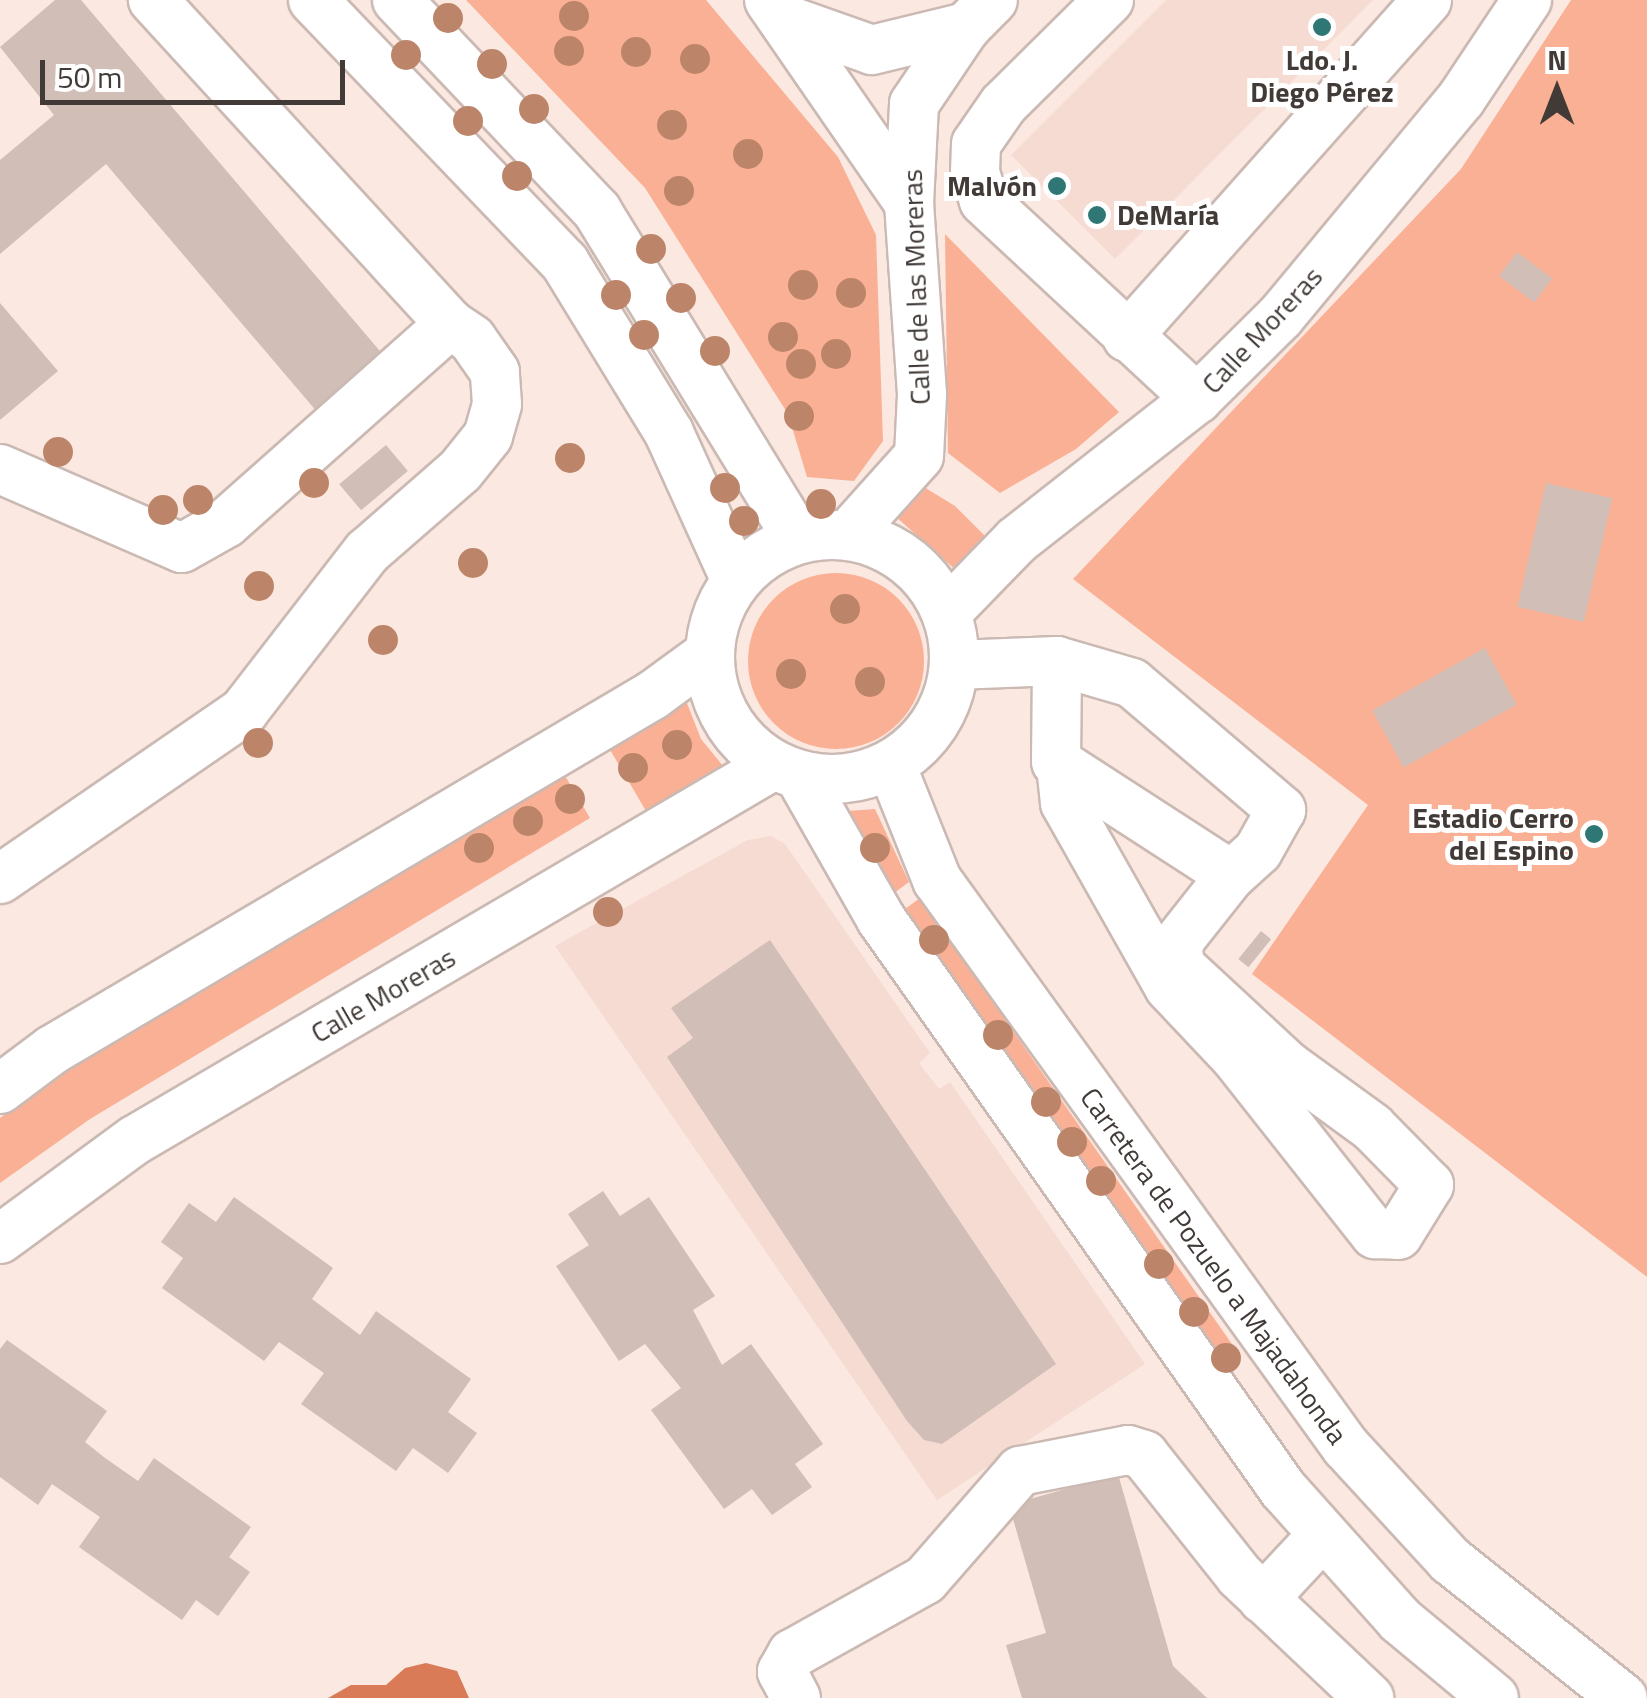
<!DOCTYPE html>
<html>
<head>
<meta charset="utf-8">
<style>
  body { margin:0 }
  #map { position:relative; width:1647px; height:1698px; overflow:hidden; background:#fae8e1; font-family:"Titillium Web",sans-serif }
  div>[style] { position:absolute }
  .built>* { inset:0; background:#f5dbd1 }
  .green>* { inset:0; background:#fab094 }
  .round { border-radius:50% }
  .water>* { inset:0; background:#d97b56 }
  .building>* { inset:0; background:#d0beb7; transform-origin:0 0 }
  .roads { filter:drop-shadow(2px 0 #cbb9b3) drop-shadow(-2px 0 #cbb9b3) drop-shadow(0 2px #cbb9b3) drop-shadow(0 -2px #cbb9b3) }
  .minor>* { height:48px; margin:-24px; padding:0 24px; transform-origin:24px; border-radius:24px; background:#fff }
  .minor>.ring { margin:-24px; padding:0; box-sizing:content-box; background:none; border:48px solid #fff; border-radius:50% }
  .trees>* { width:30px; height:30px; margin:-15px; border-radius:50%; background:#bc856a }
  .dots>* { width:28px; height:28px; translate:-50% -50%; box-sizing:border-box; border:5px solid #fff; border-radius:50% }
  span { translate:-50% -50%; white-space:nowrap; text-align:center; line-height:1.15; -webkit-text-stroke:10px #fff; paint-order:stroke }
  .poi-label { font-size:28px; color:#413a37; font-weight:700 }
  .right { translate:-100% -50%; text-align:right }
  .left { translate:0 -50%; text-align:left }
  .street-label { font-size:28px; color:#413a37 }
  .north { position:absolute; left:1507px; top:40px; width:100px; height:100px; -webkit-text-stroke:8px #fff; paint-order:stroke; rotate:0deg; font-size:28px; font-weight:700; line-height:40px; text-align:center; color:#413a37 }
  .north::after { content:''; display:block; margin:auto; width:35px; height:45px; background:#413a37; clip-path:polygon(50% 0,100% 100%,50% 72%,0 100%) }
  .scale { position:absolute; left:40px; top:60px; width:305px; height:45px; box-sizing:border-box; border:5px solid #413a37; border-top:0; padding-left:12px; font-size:30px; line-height:35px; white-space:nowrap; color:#413a37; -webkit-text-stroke:8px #fff; paint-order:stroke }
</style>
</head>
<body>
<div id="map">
  <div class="built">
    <div style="clip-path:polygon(1166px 0,1373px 0,1115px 259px,1011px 155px)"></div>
    <div style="clip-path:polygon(771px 836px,785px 844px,930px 1053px,919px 1063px,939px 1089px,950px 1082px,1145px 1364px,937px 1500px,555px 946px,748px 840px)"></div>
  </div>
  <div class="green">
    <div style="clip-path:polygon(466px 0,706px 0,838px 157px,876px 235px,883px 441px,854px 481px,807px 477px,788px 414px,645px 188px)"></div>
    <div style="clip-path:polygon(1571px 0,1647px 0,1647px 1277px,1252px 974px,1368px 805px,1073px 579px,1461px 169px)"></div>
    <div style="clip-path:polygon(945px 234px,1119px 412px,1076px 449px,1000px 493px,948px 453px)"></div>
    <div style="clip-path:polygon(919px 484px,955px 506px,987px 538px,957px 571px,895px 516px)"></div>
    <div class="round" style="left:748px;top:573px;width:176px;height:176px"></div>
    <div style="clip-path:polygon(685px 698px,701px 739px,723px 766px,646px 811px,609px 748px)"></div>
    <div style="clip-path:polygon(564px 774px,590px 818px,90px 1119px,0 1183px,0 1118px,52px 1080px)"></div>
    <div style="clip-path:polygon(875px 809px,909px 882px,890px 896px,834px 812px)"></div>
    <div style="clip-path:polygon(920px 898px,1241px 1357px,1220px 1376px,901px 912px)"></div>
  </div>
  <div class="water">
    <div style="clip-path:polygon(426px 1663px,457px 1671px,469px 1698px,328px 1698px,351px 1685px,386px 1685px,405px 1668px)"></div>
  </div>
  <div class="building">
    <div style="clip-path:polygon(55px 0,81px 0,385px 357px,318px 413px,106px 164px,0 254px,0 160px,54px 115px,0 47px)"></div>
    <div style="left:1517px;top:252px;width:44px;height:30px;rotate:37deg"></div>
    <div style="clip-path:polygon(0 303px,58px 371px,0 420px)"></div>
    <div style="left:386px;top:445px;width:34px;height:61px;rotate:50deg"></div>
    <div style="left:1546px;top:483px;width:68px;height:127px;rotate:13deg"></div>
    <div style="left:1485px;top:648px;width:65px;height:129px;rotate:61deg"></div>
    <div style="left:1261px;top:931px;width:13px;height:36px;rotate:39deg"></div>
    <div style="clip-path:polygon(770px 940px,1056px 1364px,942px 1444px,924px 1440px,907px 1421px,667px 1057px,693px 1038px,671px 1008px)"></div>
    <div style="clip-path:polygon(603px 1191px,620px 1216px,649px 1197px,715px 1296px,693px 1310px,722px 1365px,751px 1344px,823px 1444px,795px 1464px,812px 1487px,772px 1515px,752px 1489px,724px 1509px,651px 1410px,681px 1388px,645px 1344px,619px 1361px,556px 1266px,589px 1245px,568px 1214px)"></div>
    <div style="clip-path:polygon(234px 1197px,333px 1268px,312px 1299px,360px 1335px,376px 1311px,471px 1379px,448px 1412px,477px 1433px,448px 1473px,413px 1448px,396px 1471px,301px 1404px,324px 1373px,279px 1342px,264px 1361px,162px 1288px,183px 1258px,161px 1242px,189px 1203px,216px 1222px)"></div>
    <div style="clip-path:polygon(7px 1340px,107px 1411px,85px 1442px,105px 1458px,138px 1481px,154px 1458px,251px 1527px,229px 1557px,250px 1572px,218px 1616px,196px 1600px,182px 1620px,79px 1547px,100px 1517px,52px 1484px,38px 1505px,0 1477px,0 1349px)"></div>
    <div style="clip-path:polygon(1118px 1474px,1173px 1666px,1207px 1698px,1022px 1698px,1006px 1645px,1046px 1633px,1009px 1505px)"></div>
  </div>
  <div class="roads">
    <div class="minor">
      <div style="left:313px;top:0;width:364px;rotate:46.2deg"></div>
      <div style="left:565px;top:263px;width:199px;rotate:58.5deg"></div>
      <div style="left:669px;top:433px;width:162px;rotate:65.6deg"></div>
      <div style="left:397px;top:0;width:291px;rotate:46.5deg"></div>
      <div style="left:597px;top:211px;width:385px;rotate:58.5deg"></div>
      <div style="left:769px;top:0;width:247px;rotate:55.4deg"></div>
      <div style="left:1109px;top:0;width:149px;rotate:135.3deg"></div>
      <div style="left:1003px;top:105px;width:47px;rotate:124.7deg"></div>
      <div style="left:976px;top:144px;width:29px;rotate:92deg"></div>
      <div style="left:975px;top:173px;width:29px;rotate:72deg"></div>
      <div style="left:984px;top:201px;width:291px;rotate:42.9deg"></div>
      <div style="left:787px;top:20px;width:90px;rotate:19.4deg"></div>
      <div style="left:872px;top:50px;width:97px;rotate:-13.7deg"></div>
      <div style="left:1127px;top:337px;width:451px;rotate:-48.3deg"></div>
      <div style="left:0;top:469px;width:198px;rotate:23.5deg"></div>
      <div style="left:182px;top:548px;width:51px;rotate:-29.6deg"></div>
      <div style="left:226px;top:523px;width:300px;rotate:-41.6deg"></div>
      <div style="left:450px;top:324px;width:440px;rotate:-132.5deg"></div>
      <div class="ring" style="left:710px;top:535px;width:196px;height:196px"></div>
      <div style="left:848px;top:535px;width:106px;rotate:-48.1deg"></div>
      <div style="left:919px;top:456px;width:62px;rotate:-87.2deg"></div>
      <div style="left:922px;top:394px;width:191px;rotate:-93.9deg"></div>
      <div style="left:909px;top:203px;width:99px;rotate:-87.1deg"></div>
      <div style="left:914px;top:104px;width:93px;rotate:-56deg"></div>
      <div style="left:966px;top:27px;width:38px;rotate:-45deg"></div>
      <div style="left:947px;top:612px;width:100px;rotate:-45.8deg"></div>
      <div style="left:1017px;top:540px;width:229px;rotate:-38.1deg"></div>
      <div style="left:1197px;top:399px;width:117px;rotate:-44.7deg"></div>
      <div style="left:1280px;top:317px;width:283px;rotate:-50.3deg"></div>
      <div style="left:1461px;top:99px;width:119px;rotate:-56.3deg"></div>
      <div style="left:955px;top:665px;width:102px;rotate:-2.2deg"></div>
      <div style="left:1057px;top:661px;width:78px;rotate:16.3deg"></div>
      <div style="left:1132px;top:683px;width:196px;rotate:40.4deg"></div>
      <div style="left:1281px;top:810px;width:47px;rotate:119.3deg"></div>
      <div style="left:1258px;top:851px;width:36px;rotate:138deg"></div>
      <div style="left:1231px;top:875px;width:208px;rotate:-147.1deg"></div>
      <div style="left:1056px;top:762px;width:101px;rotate:-89.4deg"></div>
      <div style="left:891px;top:765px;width:124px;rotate:68.2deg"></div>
      <div style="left:937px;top:880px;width:699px;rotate:54.2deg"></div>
      <div style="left:1346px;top:1447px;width:154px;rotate:47.4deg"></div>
      <div style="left:1450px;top:1560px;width:221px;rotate:38.6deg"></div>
      <div style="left:1061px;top:765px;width:38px;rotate:84deg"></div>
      <div style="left:1065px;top:803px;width:211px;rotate:60.5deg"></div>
      <div style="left:1169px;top:987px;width:96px;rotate:46.7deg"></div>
      <div style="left:1235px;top:1057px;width:226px;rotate:51.7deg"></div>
      <div style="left:1375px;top:1234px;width:23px;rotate:2deg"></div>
      <div style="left:1398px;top:1235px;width:59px;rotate:-58.2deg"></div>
      <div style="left:1429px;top:1185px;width:81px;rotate:-134.5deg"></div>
      <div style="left:1372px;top:1127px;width:104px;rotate:-144deg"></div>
      <div style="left:1288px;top:1066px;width:149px;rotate:-137.2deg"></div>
      <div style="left:1179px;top:965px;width:23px;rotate:-92deg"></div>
      <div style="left:1178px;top:942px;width:85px;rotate:-51.7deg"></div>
      <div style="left:799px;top:775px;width:166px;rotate:60.3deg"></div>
      <div style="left:881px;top:919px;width:697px;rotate:54.81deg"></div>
      <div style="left:1283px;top:1489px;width:176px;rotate:48.2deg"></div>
      <div style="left:1400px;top:1620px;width:122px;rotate:39.7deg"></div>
      <div style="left:0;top:879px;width:296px;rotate:-34.5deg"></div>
      <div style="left:244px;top:711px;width:201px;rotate:-52.3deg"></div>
      <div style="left:367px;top:552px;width:123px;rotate:-41.1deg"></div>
      <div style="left:460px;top:471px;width:45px;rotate:-51.3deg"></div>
      <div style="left:488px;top:436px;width:33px;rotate:-74deg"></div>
      <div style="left:497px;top:404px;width:32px;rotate:-94deg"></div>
      <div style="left:495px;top:372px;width:40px;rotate:-124.9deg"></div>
      <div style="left:472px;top:339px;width:27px;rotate:-146deg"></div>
      <div style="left:0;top:1089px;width:65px;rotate:-36.9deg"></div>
      <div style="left:52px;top:1050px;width:698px;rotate:-30.57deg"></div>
      <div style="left:653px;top:695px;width:69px;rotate:-36.2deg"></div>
      <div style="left:0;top:1239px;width:167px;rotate:-36.3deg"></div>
      <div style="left:135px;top:1140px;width:741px;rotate:-30.41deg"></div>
      <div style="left:1263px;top:1599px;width:86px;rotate:-46.9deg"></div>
      <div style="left:796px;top:1698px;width:30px;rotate:-118deg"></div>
      <div style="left:782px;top:1672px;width:21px;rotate:-61deg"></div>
      <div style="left:792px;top:1654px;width:152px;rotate:-29.1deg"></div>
      <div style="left:925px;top:1580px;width:145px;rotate:-48.9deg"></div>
      <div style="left:1020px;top:1471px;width:110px;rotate:-11deg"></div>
      <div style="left:1128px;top:1450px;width:17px;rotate:17deg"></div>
      <div style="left:1144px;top:1455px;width:154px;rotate:51.6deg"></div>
      <div style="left:1240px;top:1576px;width:178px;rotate:43.4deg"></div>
    </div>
  </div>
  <div class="trees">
    <div style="left:574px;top:16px"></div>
    <div style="left:448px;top:18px"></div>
    <div style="left:569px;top:51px"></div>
    <div style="left:636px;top:52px"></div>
    <div style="left:406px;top:55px"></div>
    <div style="left:695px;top:59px"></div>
    <div style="left:492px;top:64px"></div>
    <div style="left:534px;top:109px"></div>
    <div style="left:468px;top:121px"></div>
    <div style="left:672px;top:125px"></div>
    <div style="left:748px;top:154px"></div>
    <div style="left:517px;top:176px"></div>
    <div style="left:679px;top:191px"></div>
    <div style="left:651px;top:249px"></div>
    <div style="left:803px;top:285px"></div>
    <div style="left:851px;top:293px"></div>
    <div style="left:616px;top:295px"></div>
    <div style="left:681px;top:298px"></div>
    <div style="left:644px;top:335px"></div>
    <div style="left:783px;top:337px"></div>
    <div style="left:715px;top:351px"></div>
    <div style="left:836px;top:354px"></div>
    <div style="left:801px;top:364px"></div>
    <div style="left:799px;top:416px"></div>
    <div style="left:58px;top:452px"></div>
    <div style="left:570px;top:458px"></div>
    <div style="left:314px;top:483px"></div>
    <div style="left:725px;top:488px"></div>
    <div style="left:198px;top:500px"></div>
    <div style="left:821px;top:504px"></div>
    <div style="left:163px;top:510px"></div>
    <div style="left:744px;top:521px"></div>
    <div style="left:473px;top:563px"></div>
    <div style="left:259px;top:586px"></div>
    <div style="left:845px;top:609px"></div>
    <div style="left:383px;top:640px"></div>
    <div style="left:791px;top:674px"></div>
    <div style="left:870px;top:682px"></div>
    <div style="left:258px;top:743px"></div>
    <div style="left:677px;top:745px"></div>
    <div style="left:633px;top:768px"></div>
    <div style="left:570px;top:799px"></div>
    <div style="left:528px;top:821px"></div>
    <div style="left:479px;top:848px"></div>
    <div style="left:875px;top:848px"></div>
    <div style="left:608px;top:912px"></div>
    <div style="left:934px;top:940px"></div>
    <div style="left:998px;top:1035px"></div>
    <div style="left:1046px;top:1102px"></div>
    <div style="left:1072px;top:1142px"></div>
    <div style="left:1101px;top:1181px"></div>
    <div style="left:1159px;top:1264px"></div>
    <div style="left:1194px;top:1312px"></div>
    <div style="left:1226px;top:1358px"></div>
  </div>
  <div class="dots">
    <div style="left:1322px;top:27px;background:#2e7775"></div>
    <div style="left:1057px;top:186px;background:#2e7775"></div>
    <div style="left:1097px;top:215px;background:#2e7775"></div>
    <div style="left:1594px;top:834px;background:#2e7775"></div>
  </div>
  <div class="poi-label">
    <span style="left:1322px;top:76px">Ldo. J.<br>Diego Pérez</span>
    <span class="right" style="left:1037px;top:186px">Malvón</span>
    <span class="left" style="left:1117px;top:215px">DeMaría</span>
    <span class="right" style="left:1574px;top:834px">Estadio Cerro<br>del Espino</span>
  </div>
  <div class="street-label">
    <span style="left:916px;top:287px;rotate:-92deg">Calle de las Moreras</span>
    <span style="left:1262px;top:330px;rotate:-47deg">Calle Moreras</span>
    <span style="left:383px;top:995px;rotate:-30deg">Calle Moreras</span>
    <span style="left:1214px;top:1266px;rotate:54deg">Carretera de Pozuelo a Majadahonda</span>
  </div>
  <div class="north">N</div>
  <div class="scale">50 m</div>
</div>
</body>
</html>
